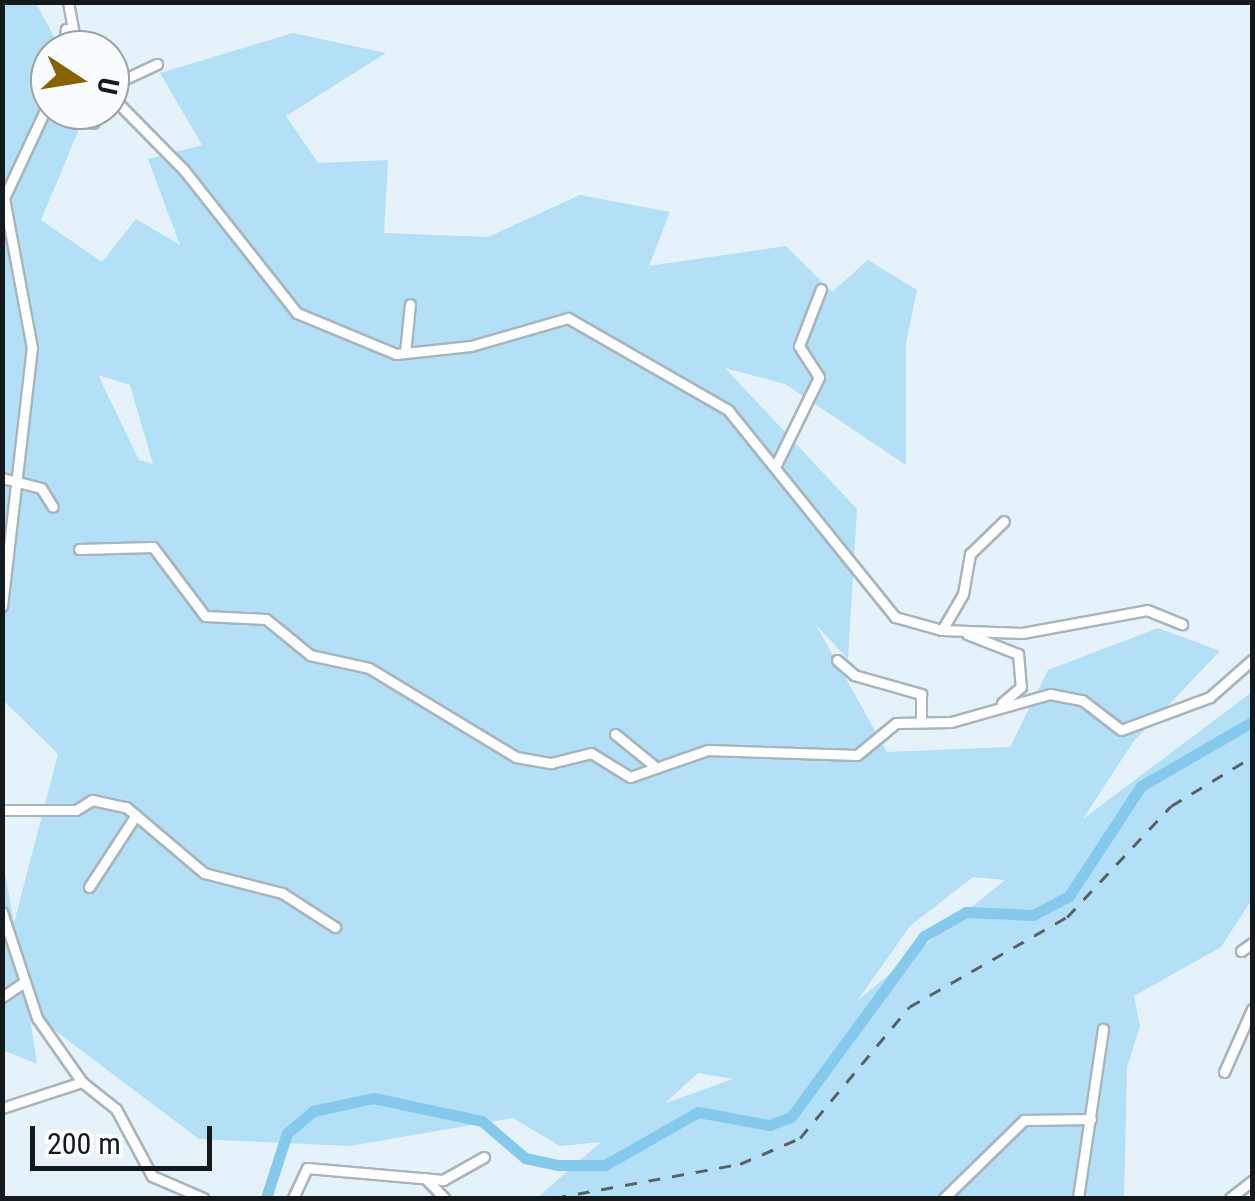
<!DOCTYPE html>
<html>
<head>
<meta charset="utf-8">
<style>
  body { margin:0 }
  #map { position:relative; width:1255px; height:1201px; overflow:hidden; background:#e5f2f9; font-family:"Roboto Condensed",sans-serif }
  div>[style] { position:absolute }
  .green>* { inset:0; background:#b3dff7 }
  .river>* { height:11px; margin:-5.5px; padding:0 5.5px; transform-origin:5.5px; border-radius:5.5px; background:#85c9ec }
  .roads { filter:drop-shadow(2px 0 #a8b5bc) drop-shadow(-2px 0 #a8b5bc) drop-shadow(0 2px #a8b5bc) drop-shadow(0 -2px #a8b5bc) }
  .minor>* { height:9px; margin:-4.5px; padding:0 4.5px; transform-origin:4.5px; border-radius:4.5px; background:#fff }
  .rail>* { height:2.5px; margin-top:-1.25px; transform-origin:0; background:repeating-linear-gradient(90deg,#596064 0 12px,transparent 0 24px) }
  span { translate:-50% -50%; white-space:nowrap; text-align:center; line-height:1.15; -webkit-text-stroke:10px #fafdff; paint-order:stroke }
  .frame { position:absolute; inset:0; border:5px solid #14191b; pointer-events:none }
  .north { position:absolute; left:30px; top:30px; width:100px; height:100px; box-sizing:border-box; background:#fafdff; border:2px solid #9ea2a4; border-radius:50%; rotate:102deg; font-size:28px; font-weight:700; line-height:40px; text-align:center; color:#14191b }
  .north::after { content:''; display:block; margin:auto; width:35px; height:45px; background:#886200; clip-path:polygon(50% 0,100% 100%,50% 72%,0 100%) }
  .scale { position:absolute; left:30px; top:1126px; width:182px; height:45px; box-sizing:border-box; border:5px solid #14191b; border-top:0; padding-left:12px; font-size:30px; line-height:35px; white-space:nowrap; color:#14191b; -webkit-text-stroke:8px #fafdff; paint-order:stroke }
</style>
</head>
<body>
<div id="map">
  <div class="green">
    <div style="clip-path:polygon(evenodd,3px 3px,36px 3px,61px 50px,50px 50px,50px 110px,87px 110px,41px 220px,102px 262px,136px 219px,180px 245px,148px 159px,202px 145px,160px 73px,293px 33px,386px 53px,286px 116px,318px 163px,388px 160px,384px 233px,488px 237px,580px 195px,670px 212px,649px 266px,786px 246px,832px 292px,868px 260px,917px 290px,906px 343px,906px 465px,785px 384px,725px 368px,857px 509px,848px 659px,816px 625px,887px 752px,1010px 747px,1048px 670px,1158px 628px,1220px 651px,1133px 742px,1083px 819px,1252px 692px,1252px 899px,1221px 947px,1134px 996px,1140px 1026px,1127px 1067px,1124px 1198px,537px 1198px,601px 1142px,560px 1146px,513px 1118px,349px 1146px,199px 1139px,29px 1011px,37px 1064px,3px 1050px,2px 858px,14px 923px,58px 754px,3px 700px,3px 3px,98px 375px,130px 385px,153px 464px,139px 460px,98px 375px,3px 3px,973px 877px,1005px 880px,858px 1000px,910px 926px,973px 877px,3px 3px,698px 1073px,733px 1079px,666px 1103px,666px 1102px,698px 1073px)"></div>
  </div>
  <div class="river">
    <div style="left:266px;top:1198px;width:68px;rotate:-72.1deg"></div>
    <div style="left:287px;top:1133px;width:34px;rotate:-40deg"></div>
    <div style="left:313px;top:1111px;width:61px;rotate:-12.2deg"></div>
    <div style="left:373px;top:1098px;width:111px;rotate:11.9deg"></div>
    <div style="left:482px;top:1121px;width:57px;rotate:40.7deg"></div>
    <div style="left:525px;top:1158px;width:35px;rotate:12deg"></div>
    <div style="left:559px;top:1165px;width:46px"></div>
    <div style="left:605px;top:1165px;width:107px;rotate:-29.7deg"></div>
    <div style="left:698px;top:1112px;width:72px;rotate:10.4deg"></div>
    <div style="left:769px;top:1125px;width:23px;rotate:-20deg"></div>
    <div style="left:791px;top:1117px;width:225px;rotate:-53.7deg"></div>
    <div style="left:924px;top:936px;width:48px;rotate:-29.7deg"></div>
    <div style="left:966px;top:912px;width:67px;rotate:2.6deg"></div>
    <div style="left:1033px;top:915px;width:41px;rotate:-27.8deg"></div>
    <div style="left:1069px;top:896px;width:131px;rotate:-56.8deg"></div>
    <div style="left:1141px;top:786px;width:128px;rotate:-30deg"></div>
  </div>
  <div class="roads">
    <div class="minor">
      <div style="left:68px;top:2px;width:49px;rotate:79.4deg"></div>
      <div style="left:64px;top:50px;width:21px;rotate:-85deg"></div>
      <div style="left:110px;top:86px;width:52px;rotate:-25.1deg"></div>
      <div style="left:110px;top:95px;width:105px;rotate:45.4deg"></div>
      <div style="left:184px;top:170px;width:182px;rotate:51.7deg"></div>
      <div style="left:297px;top:313px;width:107px;rotate:22.5deg"></div>
      <div style="left:396px;top:354px;width:75px;rotate:-6.1deg"></div>
      <div style="left:471px;top:346px;width:101px;rotate:-16.1deg"></div>
      <div style="left:568px;top:318px;width:185px;rotate:29.9deg"></div>
      <div style="left:728px;top:410px;width:266px;rotate:51.1deg"></div>
      <div style="left:895px;top:617px;width:49px;rotate:15.5deg"></div>
      <div style="left:942px;top:630px;width:80px;rotate:2.1deg"></div>
      <div style="left:1022px;top:633px;width:127px;rotate:-10.4deg"></div>
      <div style="left:1147px;top:610px;width:38px;rotate:22deg"></div>
      <div style="left:78px;top:110px;width:20px;rotate:41deg"></div>
      <div style="left:405px;top:353px;width:49px;rotate:-84.2deg"></div>
      <div style="left:775px;top:467px;width:100px;rotate:-63.9deg"></div>
      <div style="left:819px;top:377px;width:37px;rotate:-123deg"></div>
      <div style="left:799px;top:346px;width:61px;rotate:-68.9deg"></div>
      <div style="left:2px;top:478px;width:40px;rotate:14.4deg"></div>
      <div style="left:41px;top:488px;width:22px;rotate:58deg"></div>
      <div style="left:79px;top:549px;width:74px;rotate:-1.5deg"></div>
      <div style="left:153px;top:547px;width:86px;rotate:53deg"></div>
      <div style="left:205px;top:616px;width:61px;rotate:2.8deg"></div>
      <div style="left:266px;top:619px;width:57px;rotate:39.3deg"></div>
      <div style="left:310px;top:655px;width:60px;rotate:12.4deg"></div>
      <div style="left:369px;top:668px;width:172px;rotate:31.2deg"></div>
      <div style="left:516px;top:757px;width:36px;rotate:10deg"></div>
      <div style="left:551px;top:763px;width:41px;rotate:-14deg"></div>
      <div style="left:591px;top:753px;width:46px;rotate:31.6deg"></div>
      <div style="left:630px;top:777px;width:83px;rotate:-19.1deg"></div>
      <div style="left:708px;top:750px;width:149px;rotate:1.9deg"></div>
      <div style="left:857px;top:755px;width:50px;rotate:-39.4deg"></div>
      <div style="left:896px;top:723px;width:55px;rotate:-1deg"></div>
      <div style="left:951px;top:722px;width:103px;rotate:-15.8deg"></div>
      <div style="left:1050px;top:694px;width:33px;rotate:11deg"></div>
      <div style="left:1082px;top:700px;width:49px;rotate:37.6deg"></div>
      <div style="left:1121px;top:730px;width:95px;rotate:-20.3deg"></div>
      <div style="left:1210px;top:697px;width:56px;rotate:-41.4deg"></div>
      <div style="left:2px;top:606px;width:260px;rotate:-83.4deg"></div>
      <div style="left:32px;top:348px;width:153px;rotate:-100.6deg"></div>
      <div style="left:4px;top:198px;width:108px;rotate:-64.9deg"></div>
      <div style="left:942px;top:630px;width:42px;rotate:-59.7deg"></div>
      <div style="left:963px;top:594px;width:41px;rotate:-80.1deg"></div>
      <div style="left:970px;top:554px;width:47px;rotate:-44.1deg"></div>
      <div style="left:967px;top:634px;width:55px;rotate:21.4deg"></div>
      <div style="left:1018px;top:654px;width:33px;rotate:85deg"></div>
      <div style="left:1021px;top:687px;width:25px;rotate:140deg"></div>
      <div style="left:837px;top:660px;width:23px;rotate:41deg"></div>
      <div style="left:854px;top:675px;width:70px;rotate:15.8deg"></div>
      <div style="left:921px;top:694px;width:26px;rotate:90deg"></div>
      <div style="left:615px;top:734px;width:48px;rotate:39deg"></div>
      <div style="left:2px;top:810px;width:74px"></div>
      <div style="left:76px;top:810px;width:19px;rotate:-32deg"></div>
      <div style="left:92px;top:800px;width:35px;rotate:12deg"></div>
      <div style="left:126px;top:807px;width:102px;rotate:40.2deg"></div>
      <div style="left:204px;top:873px;width:81px;rotate:14.4deg"></div>
      <div style="left:282px;top:893px;width:63px;rotate:32.7deg"></div>
      <div style="left:89px;top:887px;width:86px;rotate:-56.9deg"></div>
      <div style="left:2px;top:912px;width:112px;rotate:71.7deg"></div>
      <div style="left:37px;top:1018px;width:78px;rotate:54.9deg"></div>
      <div style="left:1241px;top:951px;width:14px;rotate:-36deg"></div>
      <div style="left:2px;top:997px;width:27px;rotate:-34deg"></div>
      <div style="left:1224px;top:1072px;width:69px;rotate:-66deg"></div>
      <div style="left:2px;top:1108px;width:84px;rotate:-18deg"></div>
      <div style="left:82px;top:1082px;width:43px;rotate:38.5deg"></div>
      <div style="left:116px;top:1109px;width:76px;rotate:61.8deg"></div>
      <div style="left:152px;top:1176px;width:56px;rotate:23.3deg"></div>
      <div style="left:425px;top:1178px;width:28px;rotate:46deg"></div>
      <div style="left:293px;top:1198px;width:33px;rotate:-65deg"></div>
      <div style="left:307px;top:1168px;width:137px;rotate:5deg"></div>
      <div style="left:443px;top:1180px;width:47px;rotate:-29.3deg"></div>
      <div style="left:944px;top:1198px;width:112px;rotate:-44.3deg"></div>
      <div style="left:1024px;top:1120px;width:67px;rotate:-0.9deg"></div>
      <div style="left:1078px;top:1198px;width:171px;rotate:-81.6deg"></div>
      <div style="left:1230px;top:1198px;width:28px;rotate:-38deg"></div>
    </div>
  </div>
  <div class="rail">
    <div style="left:554px;top:1198px;width:189px;rotate:-10.4deg"></div>
    <div style="left:740px;top:1164px;width:65px;rotate:-23.4deg"></div>
    <div style="left:800px;top:1138px;width:170px;rotate:-50.2deg"></div>
    <div style="left:909px;top:1007px;width:182px;rotate:-29.7deg"></div>
    <div style="left:1067px;top:917px;width:152px;rotate:-46.9deg"></div>
    <div style="left:1171px;top:806px;width:95px;rotate:-31.2deg"></div>
  </div>
  <div class="frame"></div>
  <div class="north">U</div>
  <div class="scale">200 m</div>
</div>
</body>
</html>
